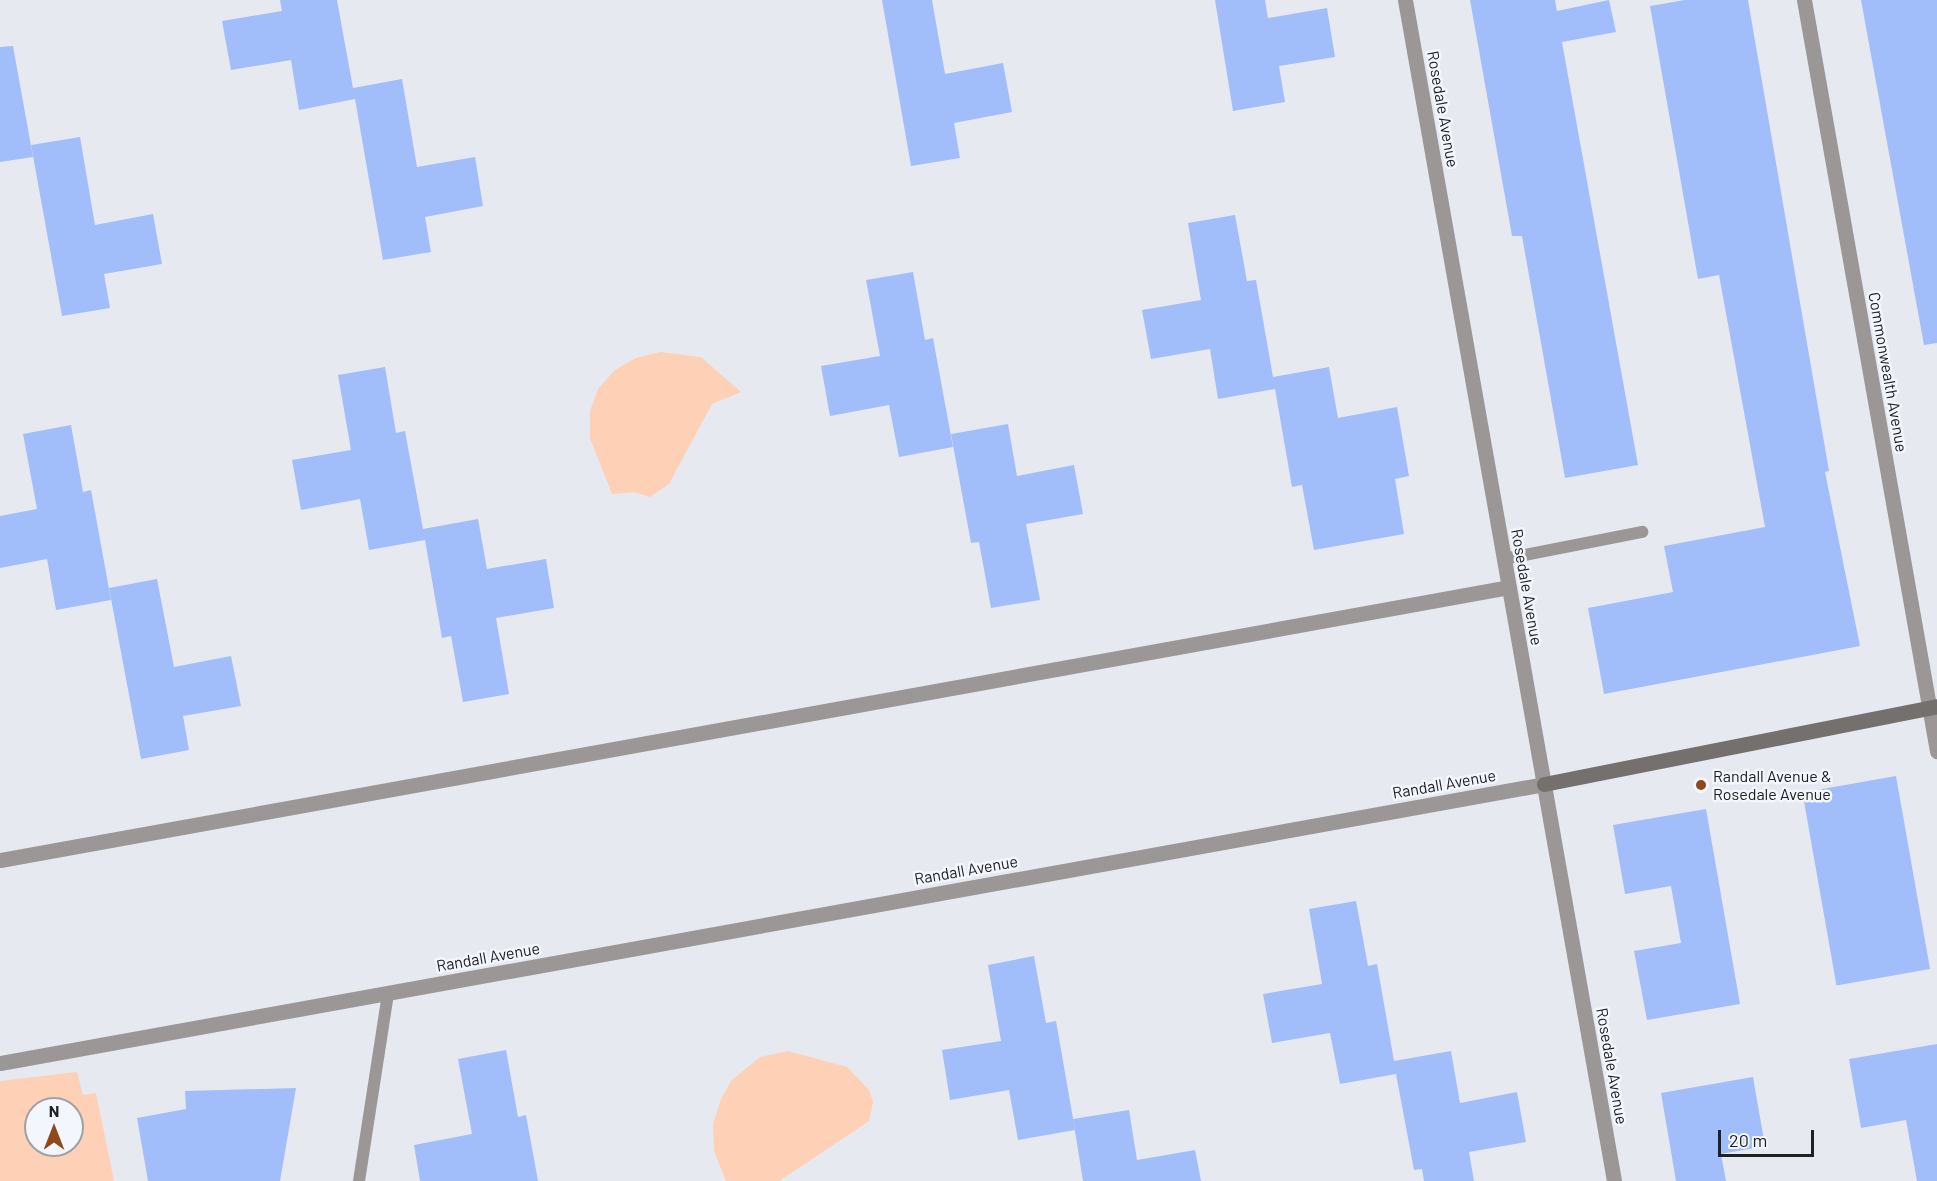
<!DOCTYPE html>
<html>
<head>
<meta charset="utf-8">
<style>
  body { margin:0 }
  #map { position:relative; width:1937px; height:1181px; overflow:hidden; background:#e6e9f0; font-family:Barlow,sans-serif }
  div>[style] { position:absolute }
  .green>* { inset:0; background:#fed0b6 }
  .building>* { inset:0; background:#a2befa; transform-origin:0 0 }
  .lane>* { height:12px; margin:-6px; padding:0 6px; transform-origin:6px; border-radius:6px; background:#9a9796 }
  .street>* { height:15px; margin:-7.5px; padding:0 7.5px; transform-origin:7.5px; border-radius:7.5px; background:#9a9796 }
  .secondary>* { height:15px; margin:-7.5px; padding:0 7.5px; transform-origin:7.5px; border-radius:7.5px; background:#74706e }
  .dots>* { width:16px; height:16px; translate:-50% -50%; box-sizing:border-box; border:3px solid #f3f7fd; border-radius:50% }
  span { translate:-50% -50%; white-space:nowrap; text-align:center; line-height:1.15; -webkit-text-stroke:5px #f3f7fd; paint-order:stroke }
  .street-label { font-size:16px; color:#202123 }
  .poi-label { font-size:16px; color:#202123 }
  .left { translate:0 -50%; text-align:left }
  .north { position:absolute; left:24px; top:1097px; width:60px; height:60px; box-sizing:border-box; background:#f3f7fd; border:2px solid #9fa1a6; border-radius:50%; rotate:0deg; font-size:16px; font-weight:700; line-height:24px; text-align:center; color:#202123 }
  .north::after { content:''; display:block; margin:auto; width:21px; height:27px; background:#8d481c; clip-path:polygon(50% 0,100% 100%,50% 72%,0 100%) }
  .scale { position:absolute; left:1718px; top:1130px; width:96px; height:27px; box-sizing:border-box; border:3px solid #202123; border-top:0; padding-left:8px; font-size:18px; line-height:21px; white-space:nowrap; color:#202123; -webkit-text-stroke:4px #f3f7fd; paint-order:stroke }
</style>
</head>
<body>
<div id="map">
  <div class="green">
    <div style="clip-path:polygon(661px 352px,701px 357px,741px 392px,712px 404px,669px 484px,650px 497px,634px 492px,612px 494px,590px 438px,590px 411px,598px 389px,615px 370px,636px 358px)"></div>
    <div style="clip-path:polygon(788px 1051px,847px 1067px,869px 1090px,873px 1102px,869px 1121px,779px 1181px,726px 1181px,714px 1151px,713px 1124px,721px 1099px,731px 1081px,760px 1057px)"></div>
    <div style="clip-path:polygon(evenodd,77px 1072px,83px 1095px,96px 1093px,114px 1181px,0 1181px,0 1081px,77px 1072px,36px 1109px,72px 1109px,72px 1145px,36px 1145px,36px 1109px)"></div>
  </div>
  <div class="building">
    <div style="clip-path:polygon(280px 0,337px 0,353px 88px,402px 79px,417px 167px,475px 157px,483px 206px,425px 217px,431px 252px,383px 260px,355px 99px,299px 110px,291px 60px,231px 70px,222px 21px,282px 11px)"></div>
    <div style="clip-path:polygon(882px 0,932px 0,945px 74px,1003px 63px,1012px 112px,954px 123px,960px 158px,911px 166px)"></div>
    <div style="clip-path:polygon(1215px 0,1265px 0,1268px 18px,1327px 8px,1335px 57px,1279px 66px,1285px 102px,1233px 111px)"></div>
    <div style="clip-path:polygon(1470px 0,1555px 0,1557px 11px,1609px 0,1616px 32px,1562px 42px,1638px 465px,1565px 478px,1522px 236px,1512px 236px)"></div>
    <div style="clip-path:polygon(1685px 0,1748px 0,1829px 471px,1825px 472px,1860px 646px,1604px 694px,1588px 608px,1673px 592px,1664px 546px,1765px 527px,1719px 275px,1698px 279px,1650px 6px)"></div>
    <div style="clip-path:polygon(1861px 0,1937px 0,1937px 343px,1924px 345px)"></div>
    <div style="clip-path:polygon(13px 46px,33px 157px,0 162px,0 47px)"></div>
    <div style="clip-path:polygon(80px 137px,95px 225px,153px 214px,162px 264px,104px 274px,110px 308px,62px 316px,31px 145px)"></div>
    <div style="clip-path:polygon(1235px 215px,1247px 281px,1256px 280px,1273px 377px,1329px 367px,1338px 418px,1397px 407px,1409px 476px,1395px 479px,1404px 534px,1314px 550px,1302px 485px,1292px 487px,1275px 389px,1218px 399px,1210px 349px,1151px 359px,1142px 310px,1201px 300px,1188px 223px)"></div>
    <div style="clip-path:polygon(913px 272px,925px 340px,933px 338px,953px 447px,899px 457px,889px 405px,830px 416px,821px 366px,880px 356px,866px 280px)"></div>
    <div style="clip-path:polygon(385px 367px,396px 433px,405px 431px,423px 529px,478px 519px,487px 569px,546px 559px,554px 608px,496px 618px,509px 694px,463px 702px,451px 636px,442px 638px,425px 540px,369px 550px,360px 499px,301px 510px,292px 460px,351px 450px,338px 375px)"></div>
    <div style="clip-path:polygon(1008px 424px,1017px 476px,1074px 465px,1083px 514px,1026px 524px,1040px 600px,991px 608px,979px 542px,971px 543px,951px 434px)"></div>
    <div style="clip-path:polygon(71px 425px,83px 492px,91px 490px,111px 600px,56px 610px,47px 559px,0 568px,0 516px,37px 509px,23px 434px)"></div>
    <div style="clip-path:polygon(157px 579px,174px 667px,231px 656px,241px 706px,183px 716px,189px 750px,141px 759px,109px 588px)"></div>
    <div style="left:1896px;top:776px;width:196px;height:95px;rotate:80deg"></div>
    <div style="clip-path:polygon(1706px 809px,1740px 1004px,1647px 1020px,1634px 951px,1681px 943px,1671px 886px,1625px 894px,1613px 825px)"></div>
    <div style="clip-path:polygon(1356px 901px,1368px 966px,1377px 964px,1394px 1061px,1451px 1051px,1460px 1103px,1517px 1092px,1526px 1142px,1469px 1152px,1474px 1181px,1424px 1181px,1422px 1169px,1414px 1170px,1396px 1074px,1340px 1084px,1330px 1033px,1272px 1043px,1263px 994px,1322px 984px,1309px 909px)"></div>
    <div style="clip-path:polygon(1034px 956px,1046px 1023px,1056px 1021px,1075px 1130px,1018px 1140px,1009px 1090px,950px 1100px,942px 1050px,1001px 1041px,988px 965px)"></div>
    <div style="clip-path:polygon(1937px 1044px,1937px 1181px,1917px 1181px,1906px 1120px,1861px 1128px,1849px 1059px)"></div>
    <div style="clip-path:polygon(506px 1050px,518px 1117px,526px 1115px,538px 1181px,420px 1181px,414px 1145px,472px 1134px,458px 1059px)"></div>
    <div style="clip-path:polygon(1753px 1077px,1765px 1146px,1721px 1154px,1726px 1181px,1676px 1181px,1661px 1093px)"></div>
    <div style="clip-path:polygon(296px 1088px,280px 1181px,148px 1181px,137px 1118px,186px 1109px,185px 1091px)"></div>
    <div style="clip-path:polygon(1129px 1110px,1137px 1160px,1195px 1150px,1201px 1181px,1083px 1181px,1073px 1119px)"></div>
  </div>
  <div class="lane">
    <div style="left:1504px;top:559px;width:141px;rotate:-11.1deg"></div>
    <div style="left:359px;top:1181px;width:190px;rotate:-81.2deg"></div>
  </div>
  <div class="street">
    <div style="left:1405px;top:0;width:1199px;rotate:79.96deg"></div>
    <div style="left:1804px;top:0;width:763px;rotate:79.96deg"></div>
    <div style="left:0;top:860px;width:1533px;rotate:-10.25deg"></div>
    <div style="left:0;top:1063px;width:1569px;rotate:-10.24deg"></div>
  </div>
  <div class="secondary">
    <div style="left:1544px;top:784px;width:401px;rotate:-11.2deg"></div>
  </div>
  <div class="dots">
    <div style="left:1701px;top:785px;background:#8d481c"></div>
  </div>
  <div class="street-label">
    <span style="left:1443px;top:109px;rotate:80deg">Rosedale Avenue</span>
    <span style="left:1888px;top:372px;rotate:80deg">Commonwealth Avenue</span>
    <span style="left:1527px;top:587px;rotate:80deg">Rosedale Avenue</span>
    <span style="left:1444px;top:784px;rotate:-10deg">Randall Avenue</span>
    <span style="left:966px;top:870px;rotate:-10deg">Randall Avenue</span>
    <span style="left:488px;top:957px;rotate:-10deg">Randall Avenue</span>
    <span style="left:1612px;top:1066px;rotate:80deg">Rosedale Avenue</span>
  </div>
  <div class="poi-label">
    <span class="left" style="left:1713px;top:785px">Randall Avenue &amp;<br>Rosedale Avenue</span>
  </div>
  <div class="north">N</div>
  <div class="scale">20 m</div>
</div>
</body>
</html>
